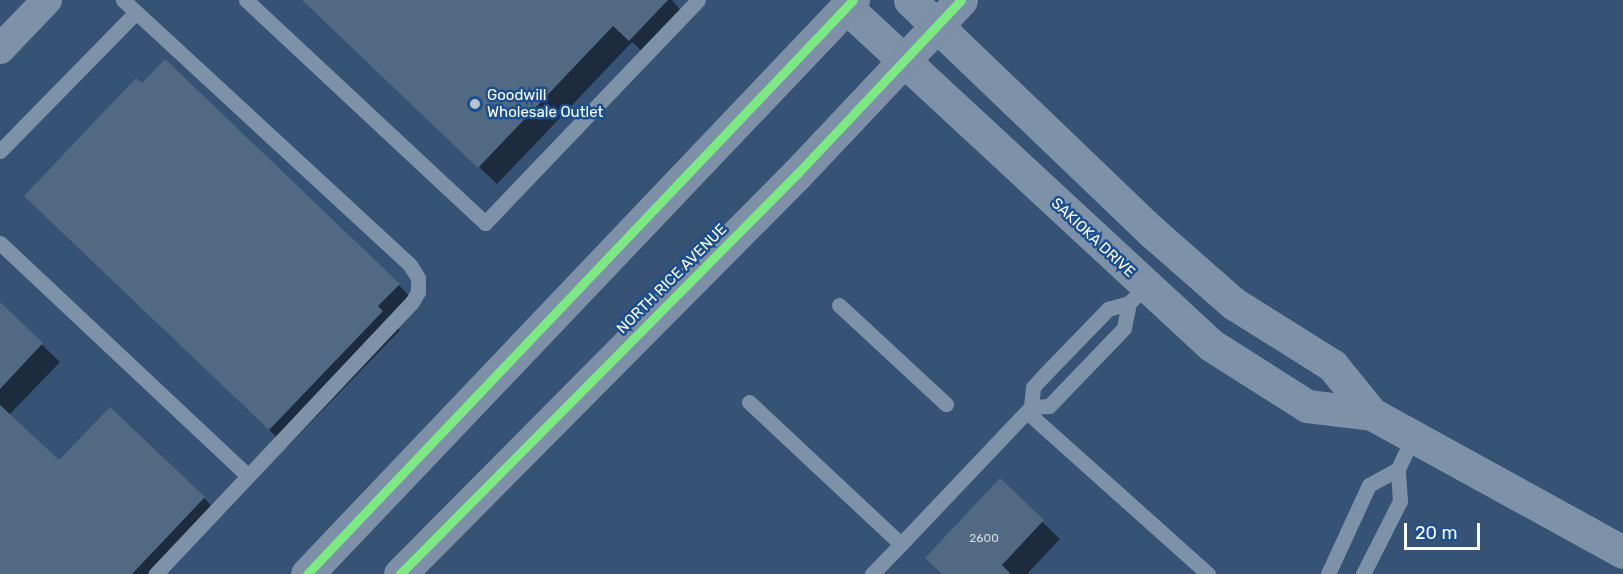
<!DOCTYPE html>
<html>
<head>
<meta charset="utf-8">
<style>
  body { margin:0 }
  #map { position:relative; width:1623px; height:574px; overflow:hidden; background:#365274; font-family:Rubik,sans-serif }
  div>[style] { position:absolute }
  .shadow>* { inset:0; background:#0007 }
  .building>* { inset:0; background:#526984 }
  .service>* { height:15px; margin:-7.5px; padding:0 7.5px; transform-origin:7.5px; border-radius:7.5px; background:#7d92a8 }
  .minor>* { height:30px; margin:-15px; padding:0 15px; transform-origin:15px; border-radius:15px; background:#7d92a8 }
  .tertiary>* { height:33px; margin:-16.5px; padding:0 16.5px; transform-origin:16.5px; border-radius:16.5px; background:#7d92a8 }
  .trunk>* { height:33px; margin:-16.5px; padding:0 16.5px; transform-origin:16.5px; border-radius:16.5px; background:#7e90a7 }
  .cycleway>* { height:9px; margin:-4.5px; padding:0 4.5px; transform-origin:4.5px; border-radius:4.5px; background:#7ce984 }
  .dots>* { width:16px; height:16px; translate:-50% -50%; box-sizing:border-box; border:3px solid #1b4f8f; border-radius:50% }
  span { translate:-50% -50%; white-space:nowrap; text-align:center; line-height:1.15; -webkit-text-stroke:5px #1b4f8f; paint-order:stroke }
  .number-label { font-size:12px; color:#d4dae0 }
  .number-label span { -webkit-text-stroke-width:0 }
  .poi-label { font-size:15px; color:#fff }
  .left { translate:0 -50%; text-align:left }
  .street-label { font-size:15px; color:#fff }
  .scale { position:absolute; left:1404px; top:523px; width:76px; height:27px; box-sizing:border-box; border:3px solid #fff; border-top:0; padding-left:8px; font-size:18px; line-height:21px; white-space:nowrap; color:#fff; -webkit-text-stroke:4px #1b4f8f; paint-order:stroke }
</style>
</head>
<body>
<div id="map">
  <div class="shadow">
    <div style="clip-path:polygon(303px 0,672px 0,686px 17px,648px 57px,632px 42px,497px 184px)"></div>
    <div style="clip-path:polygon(43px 213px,399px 285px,416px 303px,395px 325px,400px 330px,287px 447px)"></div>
    <div style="clip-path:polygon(0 304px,60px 362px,9px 415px,59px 463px,204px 498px,221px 516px,166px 574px,0 574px)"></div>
    <div style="clip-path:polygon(1000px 481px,1060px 539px,1027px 574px,943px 574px)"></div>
  </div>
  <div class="building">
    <div style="clip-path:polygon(302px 0,668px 0,629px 41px,613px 26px,478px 168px)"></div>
    <div style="clip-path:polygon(165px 59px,400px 284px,378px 306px,383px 311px,269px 430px,24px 196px,136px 78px,142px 83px)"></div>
    <div style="clip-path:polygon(0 302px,43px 343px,0 389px)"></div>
    <div style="clip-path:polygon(0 405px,59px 460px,110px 407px,205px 497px,132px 574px,0 574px)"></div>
    <div style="clip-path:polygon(1000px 478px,1044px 520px,1002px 565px,1011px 574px,942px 574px,925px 558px)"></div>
  </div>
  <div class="service">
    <div style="left:123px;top:0;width:391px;rotate:42.7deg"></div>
    <div style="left:410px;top:265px;width:15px;rotate:58deg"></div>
    <div style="left:418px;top:278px;width:14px;rotate:90deg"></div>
    <div style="left:418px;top:292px;width:12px;rotate:121deg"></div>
    <div style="left:412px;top:302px;width:374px;rotate:133.3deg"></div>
    <div style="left:246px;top:0;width:327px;rotate:43deg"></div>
    <div style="left:485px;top:223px;width:308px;rotate:-46.3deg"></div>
    <div style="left:0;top:151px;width:194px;rotate:-45.6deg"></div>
    <div style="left:0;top:243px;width:340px;rotate:43.2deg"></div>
    <div style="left:839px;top:305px;width:146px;rotate:42.8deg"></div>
    <div style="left:749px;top:402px;width:208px;rotate:43.1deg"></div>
    <div style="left:901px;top:544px;width:42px;rotate:134deg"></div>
    <div style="left:1031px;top:407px;width:18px;rotate:-3deg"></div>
    <div style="left:1049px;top:406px;width:108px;rotate:-46.1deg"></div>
    <div style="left:1124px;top:328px;width:25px;rotate:-79deg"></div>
    <div style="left:1027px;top:412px;width:243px;rotate:41.8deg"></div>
    <div style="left:901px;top:544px;width:189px;rotate:-46.5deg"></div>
    <div style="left:1031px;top:407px;width:20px;rotate:-84deg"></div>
    <div style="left:1033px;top:387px;width:21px;rotate:-47deg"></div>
    <div style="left:1047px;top:372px;width:88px;rotate:-45.9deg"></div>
    <div style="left:1108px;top:309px;width:22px;rotate:-16deg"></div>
    <div style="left:1129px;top:303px;width:23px;rotate:-45deg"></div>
    <div style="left:1328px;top:574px;width:98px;rotate:-65.3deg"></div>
    <div style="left:1369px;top:485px;width:33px;rotate:-29deg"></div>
    <div style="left:1398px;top:469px;width:35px;rotate:-65deg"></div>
    <div style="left:1363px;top:574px;width:82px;rotate:-63.1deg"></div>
    <div style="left:1400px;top:501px;width:32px;rotate:-94deg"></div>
  </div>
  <div class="minor">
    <div style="left:0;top:49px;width:68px;rotate:-46.2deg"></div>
  </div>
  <div class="tertiary">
    <div style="left:910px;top:0;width:334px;rotate:43.8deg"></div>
    <div style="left:1151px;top:231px;width:109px;rotate:41.3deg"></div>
    <div style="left:1233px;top:303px;width:117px;rotate:32.1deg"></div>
    <div style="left:1332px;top:365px;width:63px;rotate:50.8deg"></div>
    <div style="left:846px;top:7px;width:497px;rotate:42.8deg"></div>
    <div style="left:1211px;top:345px;width:114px;rotate:32.4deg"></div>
    <div style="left:1307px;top:406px;width:65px;rotate:7deg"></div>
    <div style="left:1372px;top:414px;width:286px;rotate:28.8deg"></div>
  </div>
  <div class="trunk">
    <div style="left:307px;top:574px;width:792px;rotate:-46.43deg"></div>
    <div style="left:400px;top:574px;width:564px;rotate:-45.22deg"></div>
    <div style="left:797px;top:174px;width:239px;rotate:-46.7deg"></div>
  </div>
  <div class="cycleway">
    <div style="left:307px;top:574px;width:792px;rotate:-46.43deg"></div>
    <div style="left:400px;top:574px;width:564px;rotate:-45.22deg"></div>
    <div style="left:797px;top:174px;width:239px;rotate:-46.7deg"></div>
  </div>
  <div class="dots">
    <div style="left:475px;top:104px;background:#b9c2ce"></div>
  </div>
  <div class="number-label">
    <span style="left:984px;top:539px">2600</span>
  </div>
  <div class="poi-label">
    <span class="left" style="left:487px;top:104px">Goodwill<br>Wholesale Outlet</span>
  </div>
  <div class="street-label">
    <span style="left:1093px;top:238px;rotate:43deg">SAKIOKA DRIVE</span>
    <span style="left:672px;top:279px;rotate:-45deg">NORTH RICE AVENUE</span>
  </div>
  <div class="scale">20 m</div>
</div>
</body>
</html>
